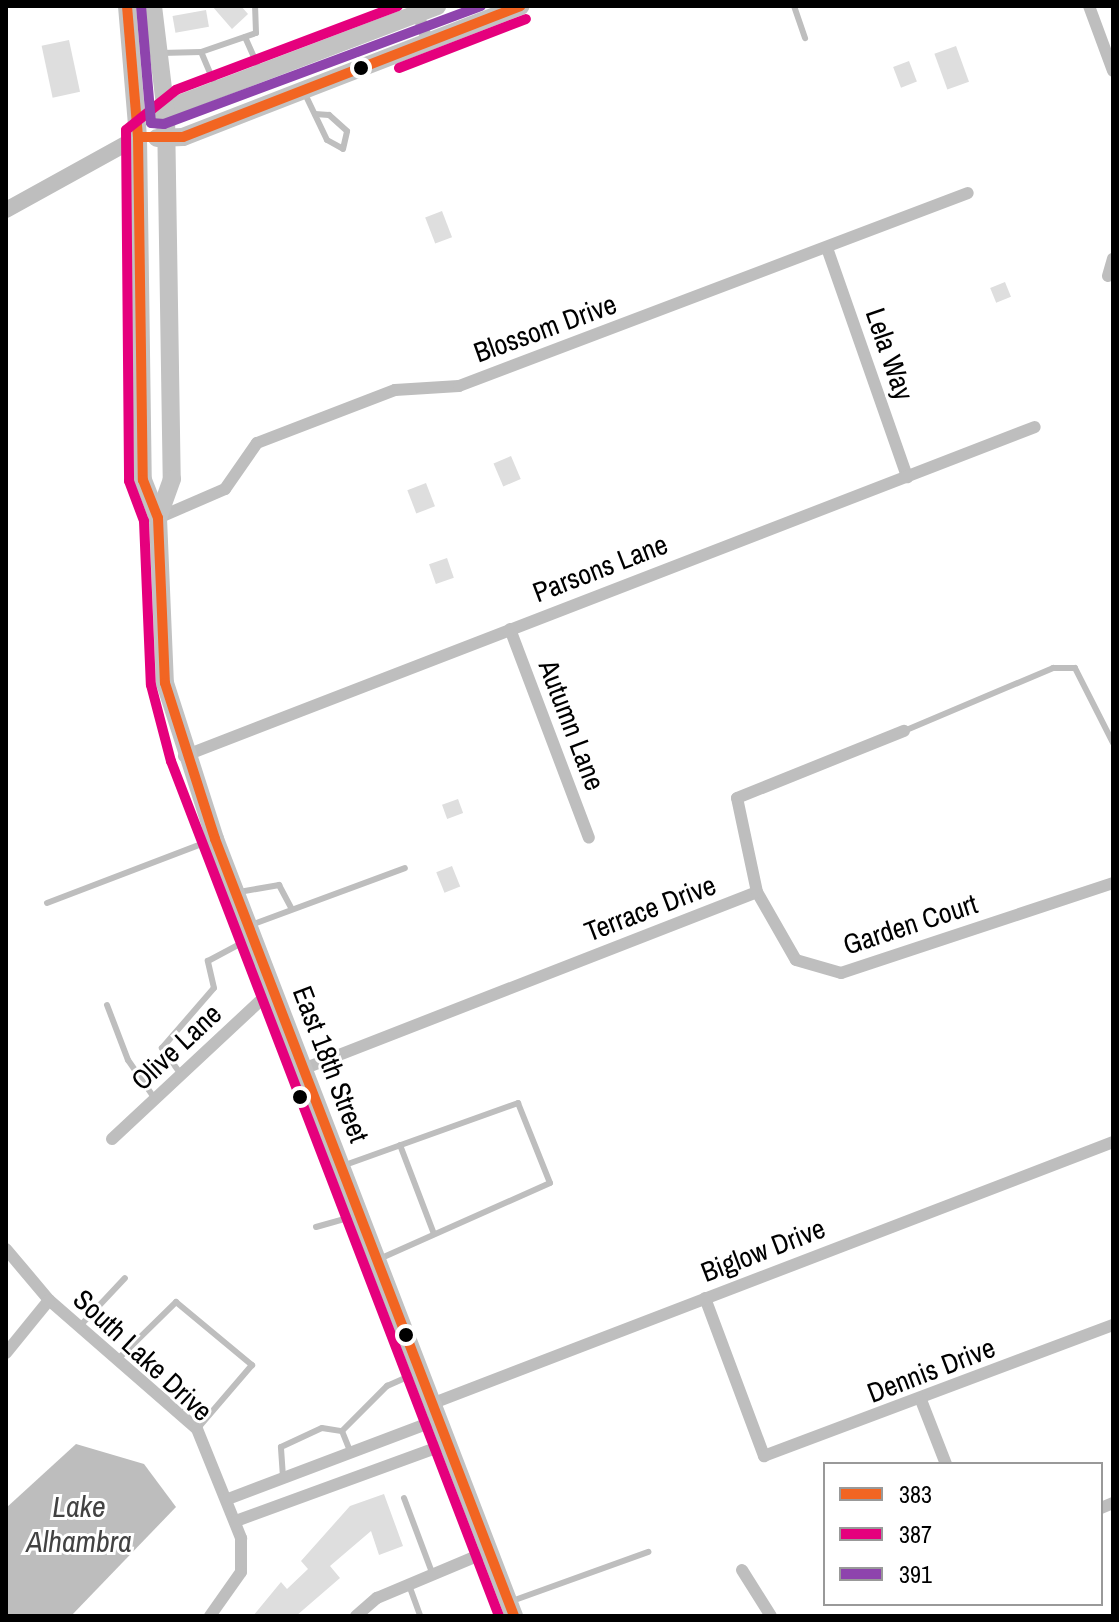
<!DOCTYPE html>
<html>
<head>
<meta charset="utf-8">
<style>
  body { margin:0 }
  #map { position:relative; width:1119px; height:1622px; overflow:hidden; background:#fff; font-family:"Archivo Narrow",sans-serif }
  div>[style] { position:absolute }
  .water>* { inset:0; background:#bdbdbd }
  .building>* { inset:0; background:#dedede; transform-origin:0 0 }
  .service>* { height:6px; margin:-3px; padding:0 3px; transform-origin:3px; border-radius:3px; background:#bebebe }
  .minor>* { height:12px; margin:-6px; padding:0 6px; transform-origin:6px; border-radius:6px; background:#bebebe }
  .tertiary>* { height:16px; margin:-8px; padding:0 8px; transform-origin:8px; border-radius:8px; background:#bebebe }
  .secondary>* { height:18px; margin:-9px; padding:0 9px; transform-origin:9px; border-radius:9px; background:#c2c2c2 }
  .bus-1>* { height:10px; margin:-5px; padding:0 5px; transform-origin:5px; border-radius:5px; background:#f26522 }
  .bus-2>* { height:10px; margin:-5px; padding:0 5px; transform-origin:5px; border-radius:5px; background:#e5007d }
  .bus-3>* { height:10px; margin:-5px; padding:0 5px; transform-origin:5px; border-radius:5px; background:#8e44ad }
  .dots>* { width:22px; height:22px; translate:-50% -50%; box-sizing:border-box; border:4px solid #fff; border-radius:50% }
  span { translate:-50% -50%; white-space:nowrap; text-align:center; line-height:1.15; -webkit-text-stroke:6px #fff; paint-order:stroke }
  .street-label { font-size:28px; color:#000 }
  .water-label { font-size:30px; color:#424242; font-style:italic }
  .frame { position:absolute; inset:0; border:8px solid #000; pointer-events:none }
  .legend { position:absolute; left:823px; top:1462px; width:280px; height:144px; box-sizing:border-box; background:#fff; border:2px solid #999; margin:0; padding:10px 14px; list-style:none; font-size:24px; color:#000 }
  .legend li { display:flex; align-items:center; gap:16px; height:40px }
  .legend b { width:40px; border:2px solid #999 }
</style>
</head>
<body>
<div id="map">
  <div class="water">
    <div style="clip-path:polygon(76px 1444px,144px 1464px,176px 1507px,71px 1616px,6px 1616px,6px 1508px)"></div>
  </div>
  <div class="building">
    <div style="clip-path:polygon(212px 6px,241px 6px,248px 14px,232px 29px)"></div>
    <div style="left:206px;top:10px;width:17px;height:34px;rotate:80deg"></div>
    <div style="left:69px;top:40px;width:53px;height:28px;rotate:78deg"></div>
    <div style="left:956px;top:46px;width:38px;height:23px;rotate:70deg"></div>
    <div style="left:909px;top:61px;width:22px;height:17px;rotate:69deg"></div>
    <div style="left:442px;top:211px;width:28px;height:18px;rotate:69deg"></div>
    <div style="left:1005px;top:282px;width:16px;height:16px;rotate:68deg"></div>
    <div style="left:511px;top:456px;width:25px;height:19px;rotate:67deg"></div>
    <div style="left:426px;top:483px;width:25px;height:20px;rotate:69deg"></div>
    <div style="left:447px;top:558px;width:21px;height:19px;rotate:71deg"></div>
    <div style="left:458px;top:799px;width:15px;height:17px;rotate:70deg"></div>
    <div style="left:452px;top:866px;width:22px;height:17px;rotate:68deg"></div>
    <div style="clip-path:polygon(384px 1494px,403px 1546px,379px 1555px,371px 1531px,330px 1566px,340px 1578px,296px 1616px,253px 1616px,281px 1582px,287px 1589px,308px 1569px,301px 1561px,350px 1506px)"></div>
  </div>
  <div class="service">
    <div style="left:794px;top:6px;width:34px;rotate:71deg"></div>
    <div style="left:245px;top:37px;width:36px;rotate:66deg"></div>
    <div style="left:161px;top:53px;width:40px;rotate:-1.4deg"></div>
    <div style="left:216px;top:87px;width:38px;rotate:-113deg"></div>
    <div style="left:201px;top:52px;width:58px;rotate:-19.1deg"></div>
    <div style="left:256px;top:33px;width:27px;rotate:-92deg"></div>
    <div style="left:305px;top:94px;width:51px;rotate:64.4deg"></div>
    <div style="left:327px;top:140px;width:18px;rotate:29deg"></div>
    <div style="left:343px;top:149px;width:18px;rotate:-77deg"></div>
    <div style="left:347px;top:131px;width:24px;rotate:-138deg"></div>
    <div style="left:329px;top:115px;width:14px;rotate:-176deg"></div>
    <div style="left:904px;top:731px;width:162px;rotate:-22.9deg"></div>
    <div style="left:1053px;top:668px;width:22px"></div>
    <div style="left:1075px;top:668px;width:84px;rotate:63.1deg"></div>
    <div style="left:239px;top:892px;width:41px;rotate:-9.9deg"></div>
    <div style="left:279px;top:885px;width:27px;rotate:62deg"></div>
    <div style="left:47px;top:903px;width:177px;rotate:-20.9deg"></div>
    <div style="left:251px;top:925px;width:164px;rotate:-20.3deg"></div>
    <div style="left:107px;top:1005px;width:59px;rotate:69.1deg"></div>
    <div style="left:128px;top:1060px;width:47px;rotate:55.3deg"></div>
    <div style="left:180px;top:1073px;width:31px;rotate:-126deg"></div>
    <div style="left:162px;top:1048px;width:79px;rotate:-49.1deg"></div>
    <div style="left:214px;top:988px;width:28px;rotate:-103deg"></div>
    <div style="left:208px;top:961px;width:47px;rotate:-28.2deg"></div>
    <div style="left:400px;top:1145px;width:95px;rotate:69.1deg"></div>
    <div style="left:345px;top:1165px;width:184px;rotate:-19.7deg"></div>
    <div style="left:518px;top:1103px;width:86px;rotate:68.2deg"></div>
    <div style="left:550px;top:1183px;width:187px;rotate:156deg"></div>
    <div style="left:316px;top:1227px;width:41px;rotate:-15.8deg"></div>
    <div style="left:79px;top:1327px;width:67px;rotate:-46.8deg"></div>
    <div style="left:117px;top:1360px;width:83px;rotate:-44.5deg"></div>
    <div style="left:176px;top:1302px;width:99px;rotate:39.7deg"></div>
    <div style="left:252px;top:1365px;width:83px;rotate:130.6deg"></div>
    <div style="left:342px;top:1431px;width:64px;rotate:-45deg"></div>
    <div style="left:387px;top:1386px;width:34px;rotate:-24deg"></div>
    <div style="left:283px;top:1477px;width:30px;rotate:-94deg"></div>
    <div style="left:281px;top:1447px;width:45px;rotate:-24.9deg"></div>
    <div style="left:322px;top:1428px;width:20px;rotate:9deg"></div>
    <div style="left:342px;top:1431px;width:24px;rotate:68deg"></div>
    <div style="left:404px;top:1498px;width:82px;rotate:69.4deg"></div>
    <div style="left:409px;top:1585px;width:33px;rotate:70deg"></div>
    <div style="left:512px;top:1601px;width:145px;rotate:-19.8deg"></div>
  </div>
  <div class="minor">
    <div style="left:1089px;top:6px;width:69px;rotate:69.7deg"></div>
    <div style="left:416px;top:8px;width:36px;rotate:71deg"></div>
    <div style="left:827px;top:248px;width:243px;rotate:70.7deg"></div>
    <div style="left:1108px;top:276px;width:18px;rotate:-74deg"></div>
    <div style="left:158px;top:518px;width:73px;rotate:-23.4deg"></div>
    <div style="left:225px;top:489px;width:56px;rotate:-55.2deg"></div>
    <div style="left:257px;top:443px;width:148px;rotate:-21deg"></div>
    <div style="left:395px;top:390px;width:64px;rotate:-3.6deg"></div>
    <div style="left:459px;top:386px;width:544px;rotate:-20.77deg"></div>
    <div style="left:510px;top:629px;width:223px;rotate:69.3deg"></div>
    <div style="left:184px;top:756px;width:912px;rotate:-21.14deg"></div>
    <div style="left:757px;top:892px;width:78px;rotate:60.2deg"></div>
    <div style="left:796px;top:960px;width:47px;rotate:16.1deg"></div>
    <div style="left:841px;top:973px;width:287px;rotate:-18.3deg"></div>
    <div style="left:303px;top:1069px;width:487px;rotate:-21.3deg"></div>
    <div style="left:757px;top:892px;width:96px;rotate:-102deg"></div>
    <div style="left:737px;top:798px;width:180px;rotate:-21.9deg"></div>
    <div style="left:112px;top:1139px;width:219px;rotate:-43deg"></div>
    <div style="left:6px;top:1249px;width:67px;rotate:49.9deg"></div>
    <div style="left:49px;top:1300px;width:196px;rotate:41.1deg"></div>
    <div style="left:197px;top:1429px;width:118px;rotate:68deg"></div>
    <div style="left:241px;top:1538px;width:34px;rotate:90deg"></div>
    <div style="left:241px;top:1572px;width:54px;rotate:125.2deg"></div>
    <div style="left:705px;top:1298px;width:169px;rotate:69.5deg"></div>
    <div style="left:764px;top:1456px;width:373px;rotate:-20.6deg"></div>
    <div style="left:6px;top:1353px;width:68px;rotate:-50.9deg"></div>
    <div style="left:921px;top:1400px;width:69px;rotate:68.7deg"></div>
    <div style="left:431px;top:1404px;width:731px;rotate:-21.01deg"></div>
    <div style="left:228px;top:1499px;width:223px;rotate:-20.7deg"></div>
    <div style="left:1101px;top:1508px;width:13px;rotate:-23deg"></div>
    <div style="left:236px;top:1521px;width:224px;rotate:-20.1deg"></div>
    <div style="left:742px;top:1570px;width:54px;rotate:57.8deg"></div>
    <div style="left:356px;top:1616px;width:28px;rotate:-41deg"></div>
    <div style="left:377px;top:1598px;width:121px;rotate:-22.8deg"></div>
  </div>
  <div class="tertiary">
    <div style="left:6px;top:210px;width:151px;rotate:-28.9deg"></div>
  </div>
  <div class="secondary">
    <div style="left:127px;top:6px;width:131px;rotate:85.2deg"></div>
    <div style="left:138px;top:137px;width:343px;rotate:89.2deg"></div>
    <div style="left:143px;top:480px;width:41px;rotate:68.5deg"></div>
    <div style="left:158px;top:518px;width:165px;rotate:87.6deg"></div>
    <div style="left:165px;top:683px;width:164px;rotate:72.2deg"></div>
    <div style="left:215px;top:839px;width:833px;rotate:68.95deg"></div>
    <div style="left:153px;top:6px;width:109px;rotate:83.1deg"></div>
    <div style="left:166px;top:114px;width:365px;rotate:89.1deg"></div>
    <div style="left:172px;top:479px;width:41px;rotate:109.7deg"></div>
    <div style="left:159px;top:120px;width:29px;rotate:-36deg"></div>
    <div style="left:182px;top:103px;width:273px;rotate:-20.8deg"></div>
    <div style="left:157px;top:138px;width:26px;rotate:-2deg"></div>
    <div style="left:183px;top:137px;width:362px;rotate:-21.2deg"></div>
  </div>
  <div class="bus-1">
    <div style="left:127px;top:6px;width:131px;rotate:85.2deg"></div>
    <div style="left:138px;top:137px;width:343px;rotate:89.2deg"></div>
    <div style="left:143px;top:480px;width:41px;rotate:68.5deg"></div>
    <div style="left:158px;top:518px;width:165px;rotate:87.6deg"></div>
    <div style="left:165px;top:683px;width:164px;rotate:72.2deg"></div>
    <div style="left:215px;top:839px;width:833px;rotate:68.95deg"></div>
    <div style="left:138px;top:137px;width:45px"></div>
    <div style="left:183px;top:137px;width:362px;rotate:-21.2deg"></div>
  </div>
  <div class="bus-2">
    <div style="left:398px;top:6px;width:237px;rotate:159.3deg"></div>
    <div style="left:176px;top:90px;width:64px;rotate:141.3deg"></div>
    <div style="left:126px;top:130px;width:351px;rotate:89.5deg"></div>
    <div style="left:129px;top:481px;width:43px;rotate:69.4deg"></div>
    <div style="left:144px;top:521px;width:164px;rotate:87.6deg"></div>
    <div style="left:151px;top:685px;width:79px;rotate:75.3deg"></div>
    <div style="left:171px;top:761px;width:916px;rotate:69.01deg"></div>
    <div style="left:399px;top:68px;width:136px;rotate:-21.1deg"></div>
  </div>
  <div class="bus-3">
    <div style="left:141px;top:6px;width:117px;rotate:85.1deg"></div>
    <div style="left:151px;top:123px;width:13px;rotate:4deg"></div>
    <div style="left:164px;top:124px;width:338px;rotate:-20.4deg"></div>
  </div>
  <div class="dots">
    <div style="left:361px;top:68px;background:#000"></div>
    <div style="left:300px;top:1097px;background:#000"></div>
    <div style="left:406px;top:1335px;background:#000"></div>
  </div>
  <div class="street-label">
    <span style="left:545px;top:328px;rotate:-20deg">Blossom Drive</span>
    <span style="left:890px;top:354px;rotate:71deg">Lela Way</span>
    <span style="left:600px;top:568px;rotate:-21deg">Parsons Lane</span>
    <span style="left:572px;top:725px;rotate:69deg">Autumn Lane</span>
    <span style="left:650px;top:908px;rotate:-21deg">Terrace Drive</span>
    <span style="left:910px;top:924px;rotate:-18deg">Garden Court</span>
    <span style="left:176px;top:1047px;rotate:-43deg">Olive Lane</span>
    <span style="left:331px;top:1064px;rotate:69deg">East 18th Street</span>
    <span style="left:763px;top:1250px;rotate:-21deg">Biglow Drive</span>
    <span style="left:143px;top:1355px;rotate:43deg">South Lake Drive</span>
    <span style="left:931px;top:1370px;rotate:-21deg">Dennis Drive</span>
  </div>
  <div class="water-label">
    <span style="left:79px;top:1523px">Lake<br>Alhambra</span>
  </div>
  <div class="frame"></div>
  <ul class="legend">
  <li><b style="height:10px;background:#f26522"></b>383</li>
  <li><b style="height:10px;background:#e5007d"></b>387</li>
  <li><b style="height:10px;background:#8e44ad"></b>391</li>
  </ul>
</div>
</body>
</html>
